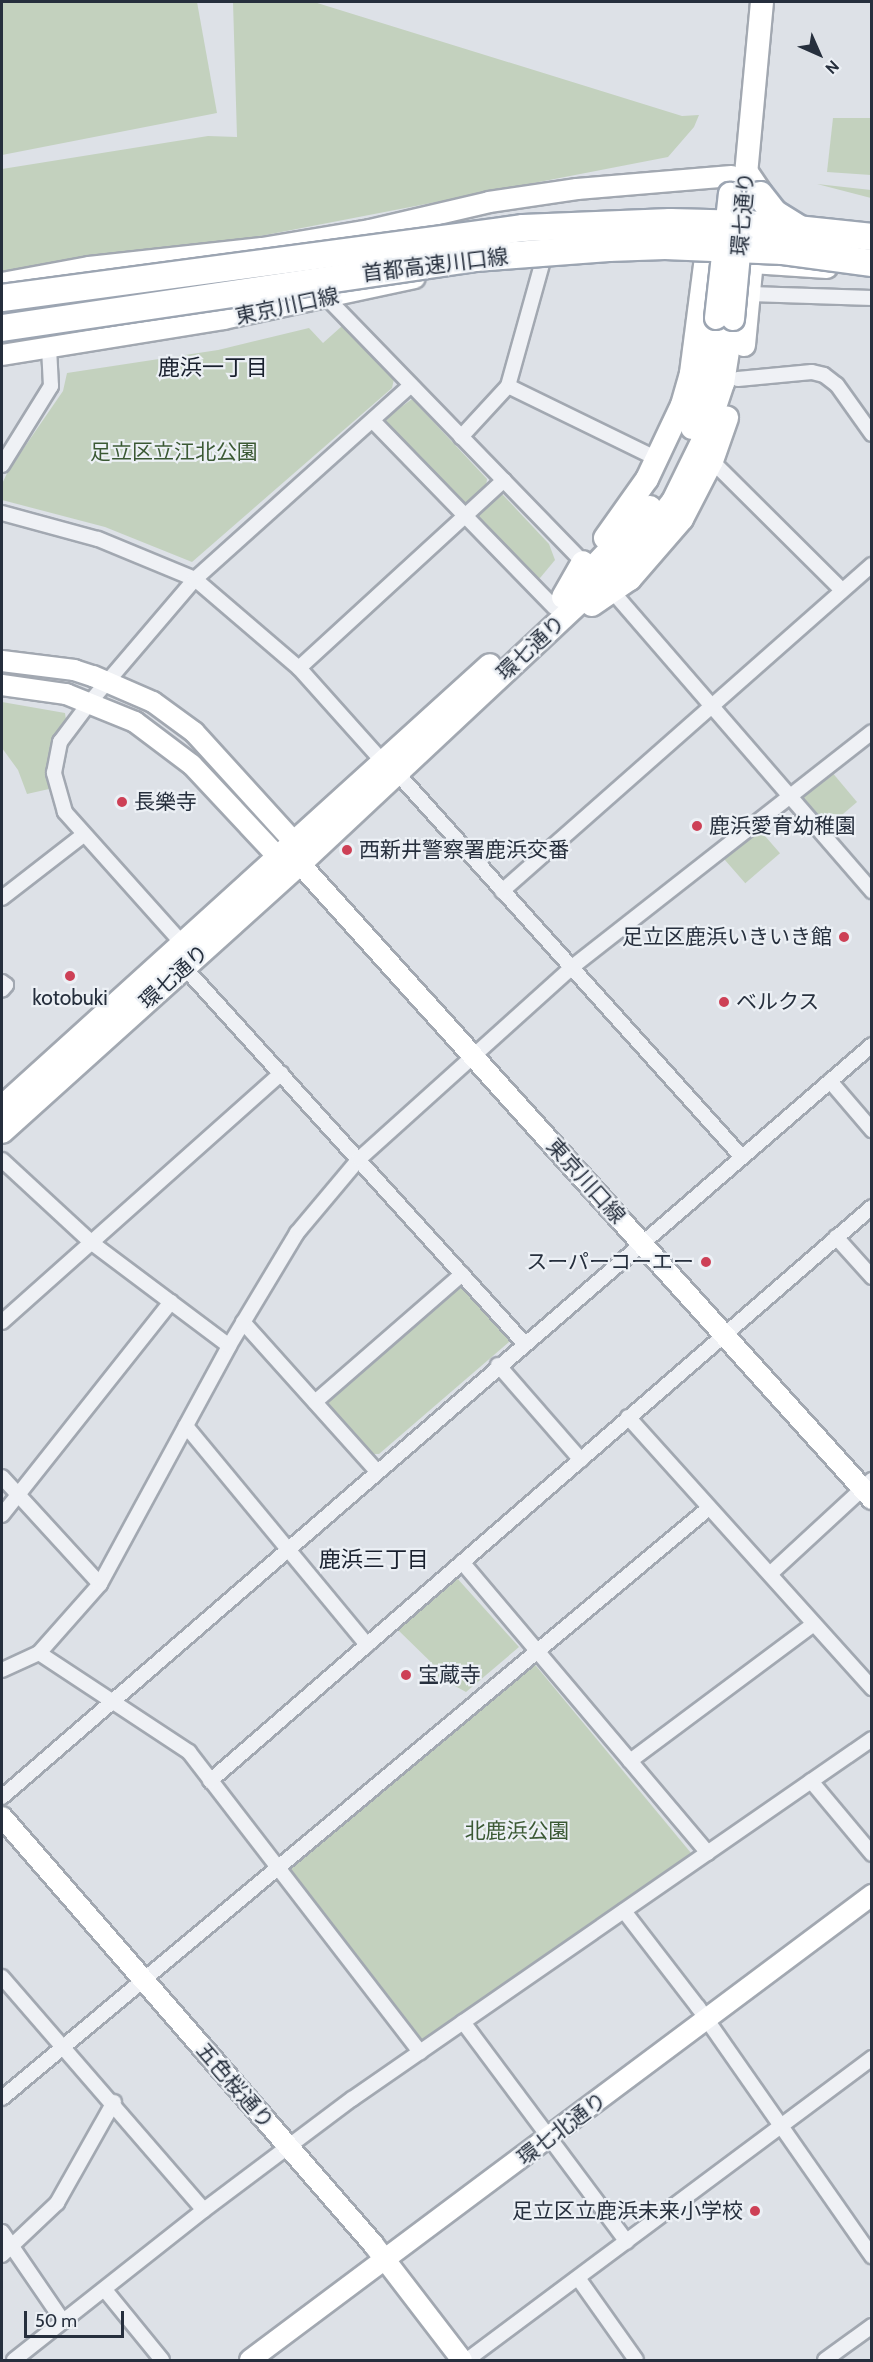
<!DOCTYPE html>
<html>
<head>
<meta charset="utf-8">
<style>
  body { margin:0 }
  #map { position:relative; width:873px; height:2362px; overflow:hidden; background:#dde1e7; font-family:Cabin,"Noto Sans JP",sans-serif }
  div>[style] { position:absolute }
  .green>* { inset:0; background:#c3d1be; transform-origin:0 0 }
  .roads { filter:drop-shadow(2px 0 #a2a8b1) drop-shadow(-2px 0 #a2a8b1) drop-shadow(0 2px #a2a8b1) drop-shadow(0 -2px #a2a8b1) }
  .street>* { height:14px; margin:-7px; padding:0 7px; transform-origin:7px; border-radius:7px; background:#eff1f5 }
  .secondary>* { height:20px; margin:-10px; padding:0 10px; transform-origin:10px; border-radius:10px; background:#fff }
  .primary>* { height:22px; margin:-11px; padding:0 11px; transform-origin:11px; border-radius:11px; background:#fff }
  .highway>* { height:26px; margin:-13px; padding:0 13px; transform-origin:13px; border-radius:13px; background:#fff }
  .bridges { filter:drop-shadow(2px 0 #9ca5b2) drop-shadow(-2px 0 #9ca5b2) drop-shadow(0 2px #9ca5b2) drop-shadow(0 -2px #9ca5b2) }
  .primary-bridge>* { height:22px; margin:-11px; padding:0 11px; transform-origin:11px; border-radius:11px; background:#fff }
  .highway-bridge>* { height:26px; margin:-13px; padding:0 13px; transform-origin:13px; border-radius:13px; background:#fff }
  .dots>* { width:16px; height:16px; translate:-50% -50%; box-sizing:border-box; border:3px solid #ecf0f5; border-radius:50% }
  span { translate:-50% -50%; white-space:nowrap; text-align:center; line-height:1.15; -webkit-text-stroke:4.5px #ecf0f5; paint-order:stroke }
  .street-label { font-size:21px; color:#262f3d }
  .park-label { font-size:21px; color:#3b5934 }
  .poi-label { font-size:21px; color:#262f3d }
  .left { translate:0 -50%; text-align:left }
  .right { translate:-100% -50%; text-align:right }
  .neighbourhood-label { font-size:22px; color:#19202e }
  .frame { position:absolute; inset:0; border:3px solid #262f3d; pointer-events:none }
  .north { position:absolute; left:789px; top:24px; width:60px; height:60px; -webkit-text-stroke:4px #ecf0f5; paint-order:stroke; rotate:135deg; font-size:16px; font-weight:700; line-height:24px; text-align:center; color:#262f3d }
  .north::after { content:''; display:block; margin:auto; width:21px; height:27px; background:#262f3d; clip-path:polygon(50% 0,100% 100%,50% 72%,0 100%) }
  .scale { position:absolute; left:24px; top:2311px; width:100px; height:27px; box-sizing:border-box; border:3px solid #262f3d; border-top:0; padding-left:8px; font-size:18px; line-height:21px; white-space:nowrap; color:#262f3d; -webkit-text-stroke:4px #ecf0f5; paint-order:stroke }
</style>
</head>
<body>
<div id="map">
  <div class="green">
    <div style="clip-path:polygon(2px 2px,197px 2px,217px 113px,2px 155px)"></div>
    <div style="clip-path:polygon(233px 2px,314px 2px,682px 116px,699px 115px,694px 127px,668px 157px,214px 245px,2px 276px,2px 169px,208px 136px,237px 137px)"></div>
    <div style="clip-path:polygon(833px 118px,871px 118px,871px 175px,827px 172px)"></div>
    <div style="clip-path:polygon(817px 184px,871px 190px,871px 198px)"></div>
    <div style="clip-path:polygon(342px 326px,394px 379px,392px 388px,192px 562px,105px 527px,2px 500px,2px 484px,8px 471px,63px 391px,67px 373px,218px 350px,309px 328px,323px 343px)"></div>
    <div style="clip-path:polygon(412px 399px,487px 479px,486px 487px,467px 504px,462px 503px,386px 425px,386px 418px)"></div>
    <div style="clip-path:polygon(498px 495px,503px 495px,549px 544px,555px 560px,540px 578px,535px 577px,476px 516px)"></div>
    <div style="clip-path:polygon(2px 702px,65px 713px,66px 720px,56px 733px,48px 758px,49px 789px,27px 794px,18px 770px,2px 748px)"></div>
    <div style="clip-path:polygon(831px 771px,857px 802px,829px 826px,803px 798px,804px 792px)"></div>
    <div style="left:759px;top:829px;width:32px;height:46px;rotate:49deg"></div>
    <div style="clip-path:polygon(458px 1286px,464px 1286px,510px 1337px,509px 1342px,379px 1454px,371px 1454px,328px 1407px,328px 1399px)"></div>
    <div style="clip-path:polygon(456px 1577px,519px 1647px,466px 1692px,435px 1675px,438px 1669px,396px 1628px)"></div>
    <div style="clip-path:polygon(532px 1661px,691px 1853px,427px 2039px,419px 2039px,291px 1871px,292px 1865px)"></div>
  </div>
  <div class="roads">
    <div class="street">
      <div style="left:750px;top:294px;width:122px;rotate:1.9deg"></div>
      <div style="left:326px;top:297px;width:369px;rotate:45.9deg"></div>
      <div style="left:738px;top:379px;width:74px;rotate:-5.4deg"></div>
      <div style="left:812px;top:372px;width:12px;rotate:14deg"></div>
      <div style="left:824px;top:375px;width:16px;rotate:38deg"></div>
      <div style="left:837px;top:385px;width:60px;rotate:54.5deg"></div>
      <div style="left:508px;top:386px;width:167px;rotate:26deg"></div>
      <div style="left:373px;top:421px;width:260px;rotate:45.8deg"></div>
      <div style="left:461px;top:437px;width:69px;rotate:-47.3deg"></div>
      <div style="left:508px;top:386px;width:127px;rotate:-74.4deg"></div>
      <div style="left:712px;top:461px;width:183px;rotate:44.8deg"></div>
      <div style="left:2px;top:465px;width:93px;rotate:-58.2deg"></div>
      <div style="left:51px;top:386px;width:39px;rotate:-93deg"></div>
      <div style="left:2px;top:513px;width:99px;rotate:15.2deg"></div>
      <div style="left:98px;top:539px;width:105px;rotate:22.4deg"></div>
      <div style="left:195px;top:579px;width:137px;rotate:40.6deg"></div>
      <div style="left:299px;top:668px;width:126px;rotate:48.2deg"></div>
      <div style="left:613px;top:592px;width:396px;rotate:49.1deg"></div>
      <div style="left:299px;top:668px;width:278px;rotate:-42.5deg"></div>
      <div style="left:397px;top:773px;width:515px;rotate:48.07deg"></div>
      <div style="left:502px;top:891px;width:493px;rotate:-41.4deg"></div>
      <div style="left:2px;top:898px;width:101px;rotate:-37.8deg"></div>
      <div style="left:182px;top:943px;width:176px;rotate:-131.8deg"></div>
      <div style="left:65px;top:812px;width:41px;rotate:-105.8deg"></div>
      <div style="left:54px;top:773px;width:32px;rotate:-79deg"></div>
      <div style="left:60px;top:742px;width:50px;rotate:-53.1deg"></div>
      <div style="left:90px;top:702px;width:162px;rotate:-49.5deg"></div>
      <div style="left:195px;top:579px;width:290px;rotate:-41.9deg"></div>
      <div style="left:184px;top:967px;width:507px;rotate:47.88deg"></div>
      <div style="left:2px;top:982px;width:5px;rotate:37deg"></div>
      <div style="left:6px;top:985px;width:6px;rotate:129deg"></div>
      <div style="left:830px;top:1081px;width:65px;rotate:49.4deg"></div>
      <div style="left:2px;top:1160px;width:122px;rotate:42.7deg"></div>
      <div style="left:92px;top:1243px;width:171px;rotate:36.9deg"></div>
      <div style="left:836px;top:1237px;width:54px;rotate:48deg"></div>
      <div style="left:2px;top:1322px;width:374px;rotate:-41.7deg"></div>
      <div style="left:243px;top:1322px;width:199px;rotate:48.1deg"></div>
      <div style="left:498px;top:1365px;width:126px;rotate:48.9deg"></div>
      <div style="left:315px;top:1402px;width:195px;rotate:-41deg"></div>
      <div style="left:628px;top:1417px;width:365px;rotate:48deg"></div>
      <div style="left:186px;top:1426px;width:284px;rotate:50.4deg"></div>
      <div style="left:2px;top:1477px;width:145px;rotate:47.5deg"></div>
      <div style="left:2px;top:1515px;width:272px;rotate:-51.6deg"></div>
      <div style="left:462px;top:1562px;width:381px;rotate:49.8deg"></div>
      <div style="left:770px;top:1574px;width:139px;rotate:-42.7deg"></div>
      <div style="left:39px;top:1653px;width:180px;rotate:33.4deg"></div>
      <div style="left:189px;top:1752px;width:379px;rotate:52.4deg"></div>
      <div style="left:2px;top:1670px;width:41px;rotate:-24.7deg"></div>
      <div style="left:39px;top:1653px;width:92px;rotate:-48.5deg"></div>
      <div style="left:100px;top:1584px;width:271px;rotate:-61.5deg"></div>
      <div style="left:229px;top:1346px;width:132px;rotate:-59deg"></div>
      <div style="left:297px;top:1233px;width:97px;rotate:-50deg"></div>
      <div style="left:359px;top:1159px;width:285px;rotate:-42deg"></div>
      <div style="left:571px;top:968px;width:382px;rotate:-38.1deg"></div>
      <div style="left:630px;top:1761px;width:229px;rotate:-36.7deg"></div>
      <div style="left:210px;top:1781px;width:876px;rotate:-40.93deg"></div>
      <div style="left:811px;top:1781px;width:95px;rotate:50.1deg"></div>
      <div style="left:2px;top:1797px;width:1150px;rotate:-40.84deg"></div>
      <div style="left:624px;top:1911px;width:121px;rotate:52.4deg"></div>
      <div style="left:698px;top:2007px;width:304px;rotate:55.1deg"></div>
      <div style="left:2px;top:1977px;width:308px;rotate:49.1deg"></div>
      <div style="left:463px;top:2022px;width:274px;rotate:53.3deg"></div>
      <div style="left:2px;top:2098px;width:921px;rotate:-39.85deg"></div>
      <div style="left:2px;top:2232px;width:108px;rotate:55.6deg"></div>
      <div style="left:2px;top:2255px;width:76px;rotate:-43.4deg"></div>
      <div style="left:57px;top:2203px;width:116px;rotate:-60.6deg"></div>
      <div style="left:578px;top:2278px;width:100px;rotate:54.7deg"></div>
      <div style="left:105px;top:2290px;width:90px;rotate:50.8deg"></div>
      <div style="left:14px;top:2360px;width:242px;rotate:-38.3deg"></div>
      <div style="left:204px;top:2210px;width:185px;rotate:-36.9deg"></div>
      <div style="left:352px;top:2099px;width:632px;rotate:-34.7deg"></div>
      <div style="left:467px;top:2360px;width:505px;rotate:-36.71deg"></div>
      <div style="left:825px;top:2360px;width:58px;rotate:-35.9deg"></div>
    </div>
    <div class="secondary">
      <div style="left:486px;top:245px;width:72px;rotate:-5.6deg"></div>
      <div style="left:737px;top:262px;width:90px;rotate:3.8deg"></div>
      <div style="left:2px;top:283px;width:88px;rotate:-10.4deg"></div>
      <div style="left:89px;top:267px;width:174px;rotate:-6.3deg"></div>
      <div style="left:262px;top:248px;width:109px;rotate:-9.5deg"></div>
      <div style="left:370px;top:230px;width:122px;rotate:-13.2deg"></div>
      <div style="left:489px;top:202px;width:89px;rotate:-8.4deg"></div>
      <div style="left:577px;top:189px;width:155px;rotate:-4.8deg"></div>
      <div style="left:2px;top:311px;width:32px;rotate:-9deg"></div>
      <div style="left:2px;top:355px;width:225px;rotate:-9.2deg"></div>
      <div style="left:224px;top:319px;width:195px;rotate:-12.1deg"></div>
      <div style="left:2px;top:661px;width:73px;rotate:7.1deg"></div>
      <div style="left:74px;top:670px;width:20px;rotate:18deg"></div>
      <div style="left:93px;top:676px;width:65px;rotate:23.4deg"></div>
      <div style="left:153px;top:702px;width:51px;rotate:36.2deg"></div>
      <div style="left:194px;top:732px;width:150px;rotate:47.7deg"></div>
      <div style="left:295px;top:843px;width:22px;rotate:77deg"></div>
      <div style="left:300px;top:864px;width:855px;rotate:47.99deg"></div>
      <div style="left:2px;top:685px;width:65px;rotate:8deg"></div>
      <div style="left:66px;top:694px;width:74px;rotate:22.1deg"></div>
      <div style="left:135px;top:722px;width:71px;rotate:37deg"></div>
      <div style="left:192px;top:765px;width:127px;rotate:46.9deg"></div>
      <div style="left:279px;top:858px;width:13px;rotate:18deg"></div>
      <div style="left:2px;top:1817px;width:566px;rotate:49.01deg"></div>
      <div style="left:373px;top:2244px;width:146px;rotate:52.5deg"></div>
      <div style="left:250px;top:2360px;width:777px;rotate:-36.78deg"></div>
    </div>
    <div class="primary">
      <div style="left:744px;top:196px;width:195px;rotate:-84.7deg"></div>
      <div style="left:744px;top:345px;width:106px;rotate:-84.6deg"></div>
      <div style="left:692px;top:428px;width:50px;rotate:-73.7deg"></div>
      <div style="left:706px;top:380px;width:63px;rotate:-80.8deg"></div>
      <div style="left:605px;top:538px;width:72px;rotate:-54.6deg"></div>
      <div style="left:647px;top:479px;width:82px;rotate:-64.7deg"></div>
      <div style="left:682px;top:405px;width:33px;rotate:-74deg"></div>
      <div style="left:691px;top:373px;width:139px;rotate:-82.6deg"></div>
      <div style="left:582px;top:579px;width:99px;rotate:-46.6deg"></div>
      <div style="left:563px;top:597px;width:40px;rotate:-60.3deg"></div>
      <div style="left:592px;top:605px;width:46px;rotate:-34.4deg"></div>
      <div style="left:630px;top:579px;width:79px;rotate:-49.1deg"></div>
      <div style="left:682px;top:519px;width:65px;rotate:-62.7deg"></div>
      <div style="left:712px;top:461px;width:46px;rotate:-70.8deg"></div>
      <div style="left:2px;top:1107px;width:658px;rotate:-42.17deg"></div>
      <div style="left:2px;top:1132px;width:401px;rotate:-42deg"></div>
      <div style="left:300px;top:864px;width:458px;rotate:-43.1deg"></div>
      <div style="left:634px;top:551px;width:63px;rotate:-52deg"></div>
      <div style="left:673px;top:501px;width:75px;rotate:-63.8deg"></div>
      <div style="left:706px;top:434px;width:54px;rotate:-71.6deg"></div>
      <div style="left:723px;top:383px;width:65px;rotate:-81.1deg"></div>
    </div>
    <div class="highway">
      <div style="left:747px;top:176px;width:23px;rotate:56deg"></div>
    </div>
  </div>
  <div class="bridges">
    <div class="primary-bridge">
      <div style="left:716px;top:318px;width:125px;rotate:-83.6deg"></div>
      <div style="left:733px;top:319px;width:86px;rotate:-84.7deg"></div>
    </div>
    <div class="highway-bridge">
      <div style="left:760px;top:195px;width:23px;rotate:52deg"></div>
      <div style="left:774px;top:213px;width:28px;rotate:32deg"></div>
      <div style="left:2px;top:298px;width:526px;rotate:-7.65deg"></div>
      <div style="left:523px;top:228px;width:147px;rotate:-2.3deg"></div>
      <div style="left:670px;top:222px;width:79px;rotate:1.5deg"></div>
      <div style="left:749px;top:224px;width:124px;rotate:6deg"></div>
      <div style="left:2px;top:328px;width:478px;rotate:-8.4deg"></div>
      <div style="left:475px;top:258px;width:134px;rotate:-4.3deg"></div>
      <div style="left:609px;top:248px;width:56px;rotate:-2deg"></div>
      <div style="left:665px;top:246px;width:118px;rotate:2.4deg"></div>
      <div style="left:783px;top:251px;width:90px;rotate:7.7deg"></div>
    </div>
  </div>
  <div class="dots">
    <div style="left:122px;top:802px;background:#cd4056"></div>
    <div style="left:697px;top:826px;background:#cd4056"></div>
    <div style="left:347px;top:850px;background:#cd4056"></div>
    <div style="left:844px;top:937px;background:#cd4056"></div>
    <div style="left:70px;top:976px;background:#cd4056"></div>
    <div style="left:724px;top:1002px;background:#cd4056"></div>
    <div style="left:706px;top:1262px;background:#cd4056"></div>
    <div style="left:406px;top:1675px;background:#cd4056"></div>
    <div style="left:755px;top:2211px;background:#cd4056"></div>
  </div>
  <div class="street-label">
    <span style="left:743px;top:214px;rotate:-85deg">環七通り</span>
    <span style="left:435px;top:265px;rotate:-7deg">首都高速川口線</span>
    <span style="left:287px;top:306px;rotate:-12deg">東京川口線</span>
    <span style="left:531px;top:648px;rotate:-43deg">環七通り</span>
    <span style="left:174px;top:977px;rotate:-42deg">環七通り</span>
    <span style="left:586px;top:1181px;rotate:48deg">東京川口線</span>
    <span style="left:235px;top:2086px;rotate:49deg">五色桜通り</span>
    <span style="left:562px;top:2129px;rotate:-37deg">環七北通り</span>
  </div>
  <div class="park-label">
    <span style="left:174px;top:452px">足立区立江北公園</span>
    <span style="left:517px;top:1831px">北鹿浜公園</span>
  </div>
  <div class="poi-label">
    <span class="left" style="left:134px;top:802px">長樂寺</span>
    <span class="left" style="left:709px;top:826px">鹿浜愛育幼稚園</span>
    <span class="left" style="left:359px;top:850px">西新井警察署鹿浜交番</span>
    <span class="right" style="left:832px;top:937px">足立区鹿浜いきいき館</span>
    <span style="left:70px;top:998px">kotobuki</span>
    <span class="left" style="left:736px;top:1002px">ベルクス</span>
    <span class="right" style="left:694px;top:1262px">スーパーコーエー</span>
    <span class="left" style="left:418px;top:1675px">宝蔵寺</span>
    <span class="right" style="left:743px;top:2211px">足立区立鹿浜未来小学校</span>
  </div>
  <div class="neighbourhood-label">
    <span style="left:213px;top:368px">鹿浜一丁目</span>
    <span style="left:374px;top:1560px">鹿浜三丁目</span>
  </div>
  <div class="frame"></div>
  <div class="north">N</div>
  <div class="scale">50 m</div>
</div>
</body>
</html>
